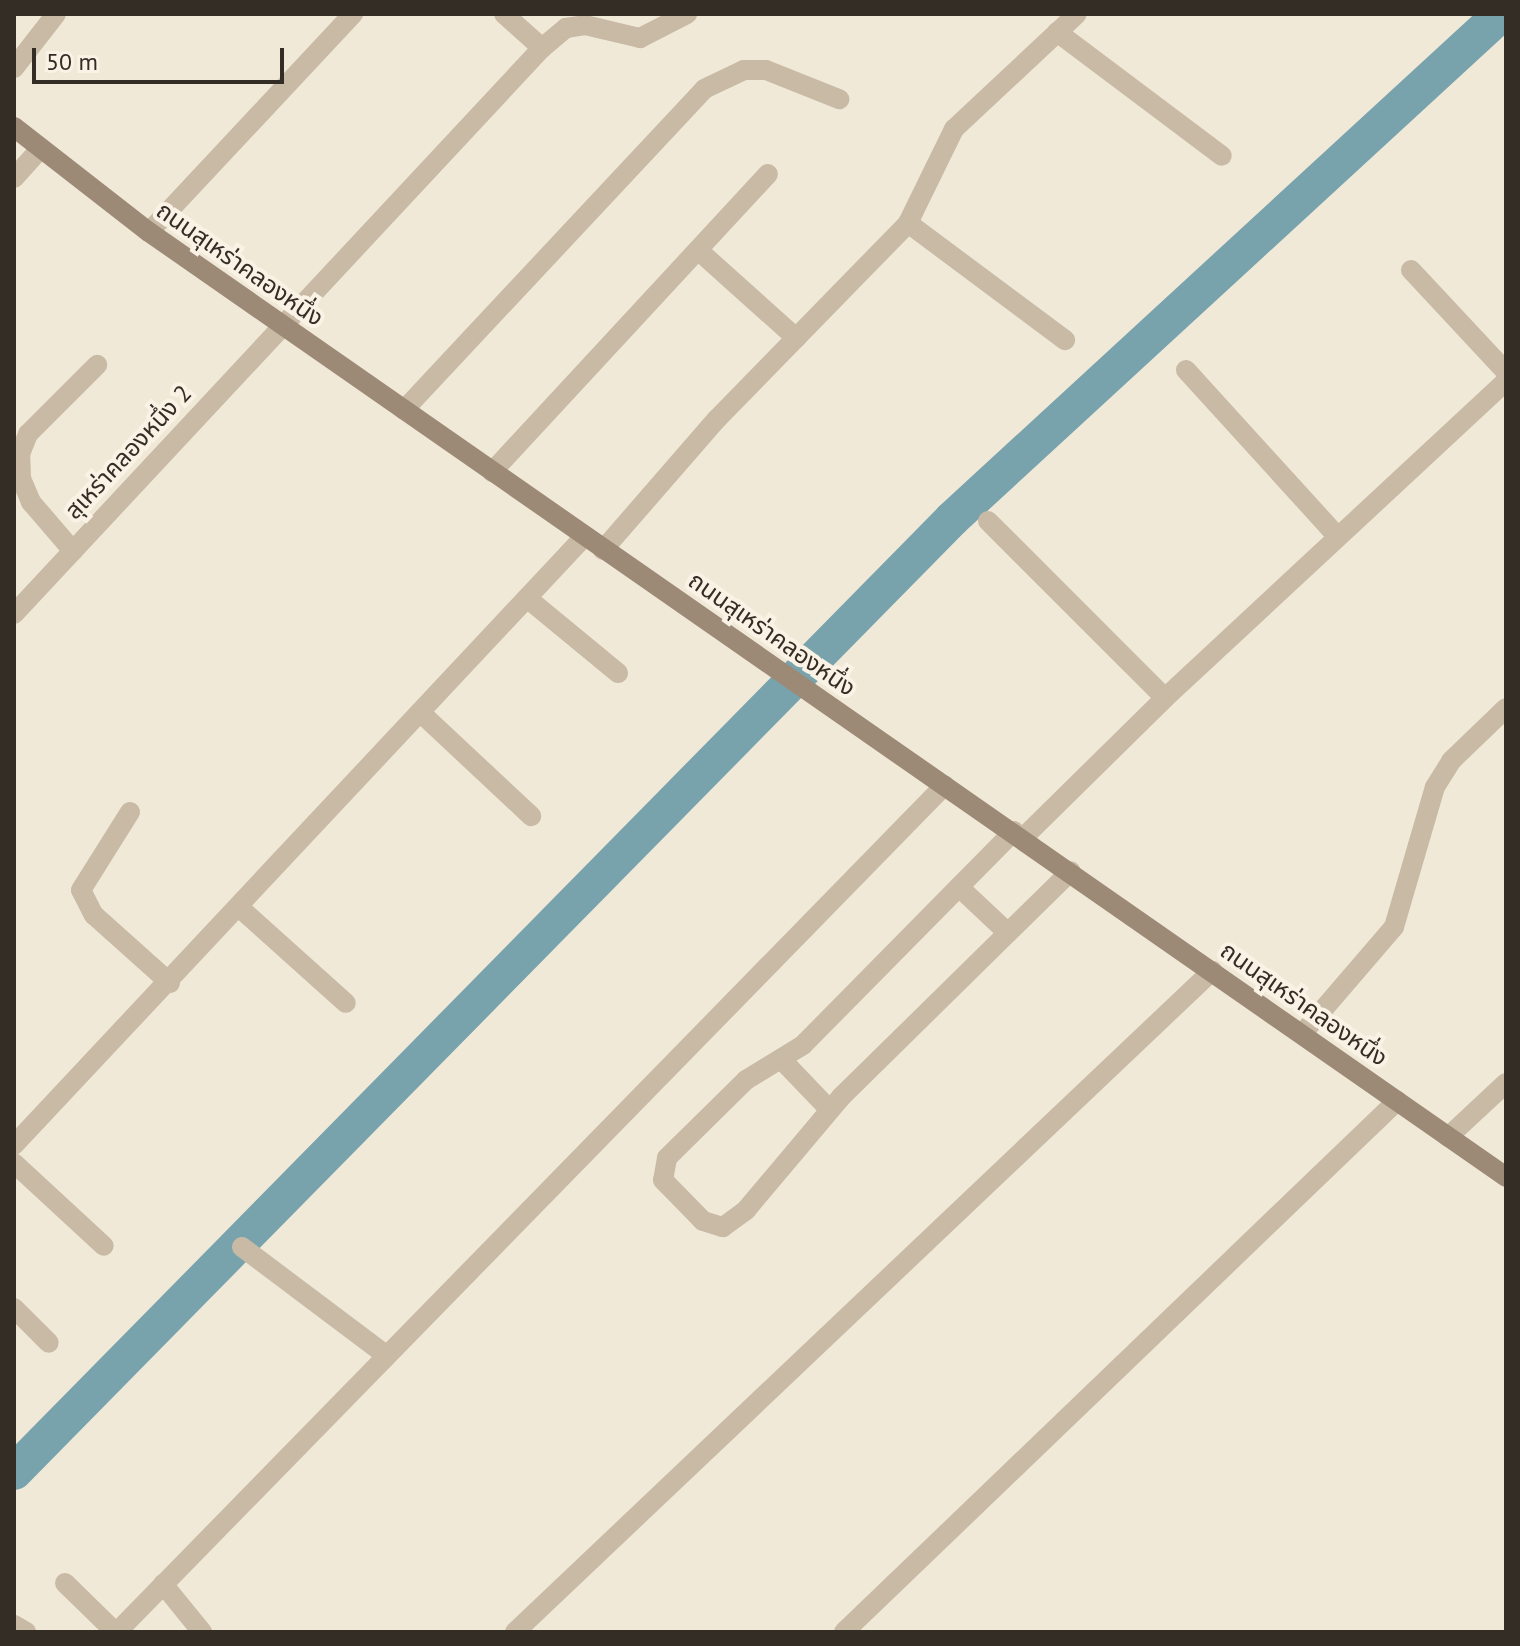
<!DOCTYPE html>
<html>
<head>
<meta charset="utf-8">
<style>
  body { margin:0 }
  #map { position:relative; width:1520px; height:1646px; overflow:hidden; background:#f1e9d8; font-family:"PT Sans","Noto Sans Thai",sans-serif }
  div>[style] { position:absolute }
  .canal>* { height:36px; margin:-18px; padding:0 18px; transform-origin:18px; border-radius:18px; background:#78a3ad }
  .lane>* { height:20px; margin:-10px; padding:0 10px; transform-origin:10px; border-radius:10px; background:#c8baa5 }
  .street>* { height:20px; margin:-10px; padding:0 10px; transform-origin:10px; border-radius:10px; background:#c8baa5 }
  .secondary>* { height:20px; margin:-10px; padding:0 10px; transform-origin:10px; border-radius:10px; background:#9c8a76 }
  span { translate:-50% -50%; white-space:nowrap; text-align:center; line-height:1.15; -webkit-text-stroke:8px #f9f2e5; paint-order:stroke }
  .street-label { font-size:24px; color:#342d26 }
  .frame { position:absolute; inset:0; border:16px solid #342d26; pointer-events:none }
  .scale { position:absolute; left:32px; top:48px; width:252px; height:36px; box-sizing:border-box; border:4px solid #342d26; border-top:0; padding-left:10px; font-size:24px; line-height:28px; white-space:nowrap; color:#342d26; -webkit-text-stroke:6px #f9f2e5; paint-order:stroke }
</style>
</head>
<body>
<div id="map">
  <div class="canal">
    <div style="left:14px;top:1472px;width:1337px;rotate:-45.45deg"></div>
    <div style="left:952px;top:519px;width:746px;rotate:-42.61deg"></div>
  </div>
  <div class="lane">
    <div style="left:504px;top:14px;width:51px;rotate:41.8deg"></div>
    <div style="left:1057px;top:32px;width:206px;rotate:36.9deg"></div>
    <div style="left:14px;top:68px;width:68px;rotate:-52.1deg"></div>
    <div style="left:14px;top:178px;width:40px;rotate:-48deg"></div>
    <div style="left:1411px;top:270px;width:139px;rotate:47deg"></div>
    <div style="left:73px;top:551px;width:65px;rotate:-130.6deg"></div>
    <div style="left:31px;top:502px;width:26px;rotate:-113deg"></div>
    <div style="left:21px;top:478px;width:24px;rotate:-92deg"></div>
    <div style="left:20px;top:454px;width:22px;rotate:-68deg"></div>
    <div style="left:28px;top:434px;width:98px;rotate:-45deg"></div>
    <div style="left:421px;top:713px;width:151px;rotate:43.1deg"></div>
    <div style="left:1014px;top:831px;width:301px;rotate:134.6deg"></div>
    <div style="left:803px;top:1045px;width:67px;rotate:148.4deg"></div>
    <div style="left:746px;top:1080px;width:111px;rotate:135.4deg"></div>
    <div style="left:667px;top:1158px;width:22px;rotate:100deg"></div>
    <div style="left:663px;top:1180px;width:57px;rotate:45.7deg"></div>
    <div style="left:703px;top:1221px;width:21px;rotate:17deg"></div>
    <div style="left:723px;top:1227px;width:29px;rotate:-36deg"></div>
    <div style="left:746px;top:1210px;width:148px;rotate:-49.9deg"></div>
    <div style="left:841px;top:1097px;width:322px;rotate:-44.5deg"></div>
    <div style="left:959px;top:887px;width:67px;rotate:43.2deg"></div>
    <div style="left:240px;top:908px;width:142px;rotate:41.9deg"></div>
    <div style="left:782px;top:1060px;width:69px;rotate:46.2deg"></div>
    <div style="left:14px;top:1163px;width:122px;rotate:42.7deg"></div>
    <div style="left:14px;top:1308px;width:49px;rotate:45deg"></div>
    <div style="left:65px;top:1583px;width:70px;rotate:44.4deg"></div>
    <div style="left:163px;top:1584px;width:62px;rotate:50.9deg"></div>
  </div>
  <div class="street">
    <div style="left:908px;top:223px;width:196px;rotate:36.7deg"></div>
    <div style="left:149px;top:232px;width:299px;rotate:-46.9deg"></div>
    <div style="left:698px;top:250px;width:132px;rotate:41.9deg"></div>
    <div style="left:1186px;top:370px;width:224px;rotate:47.7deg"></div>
    <div style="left:404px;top:410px;width:439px;rotate:-46.9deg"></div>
    <div style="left:704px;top:89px;width:44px;rotate:-25.4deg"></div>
    <div style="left:744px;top:70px;width:22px"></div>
    <div style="left:766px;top:70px;width:79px;rotate:21.7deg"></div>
    <div style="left:492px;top:472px;width:406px;rotate:-47.2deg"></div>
    <div style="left:988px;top:521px;width:250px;rotate:45deg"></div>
    <div style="left:603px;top:550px;width:174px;rotate:-49deg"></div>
    <div style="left:717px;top:419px;width:274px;rotate:-45.7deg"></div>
    <div style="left:908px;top:223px;width:105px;rotate:-63.9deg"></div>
    <div style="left:954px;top:129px;width:168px;rotate:-43.1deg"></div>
    <div style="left:527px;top:598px;width:118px;rotate:39.5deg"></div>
    <div style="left:14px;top:614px;width:774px;rotate:-46.99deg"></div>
    <div style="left:542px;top:48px;width:31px;rotate:-40deg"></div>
    <div style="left:566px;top:28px;width:19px;rotate:-9deg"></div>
    <div style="left:585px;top:25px;width:57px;rotate:13.3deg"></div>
    <div style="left:640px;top:38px;width:53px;rotate:-27.1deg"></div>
    <div style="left:130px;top:812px;width:92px;rotate:122.1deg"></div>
    <div style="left:81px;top:890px;width:28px;rotate:63deg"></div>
    <div style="left:94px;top:915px;width:102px;rotate:41.8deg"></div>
    <div style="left:1023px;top:838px;width:199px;rotate:-44.6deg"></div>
    <div style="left:1165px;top:698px;width:466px;rotate:-42.9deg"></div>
    <div style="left:1302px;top:1034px;width:141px;rotate:-49.3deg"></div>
    <div style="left:1394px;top:927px;width:146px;rotate:-73.7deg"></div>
    <div style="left:1435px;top:787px;width:31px;rotate:-58deg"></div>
    <div style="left:1451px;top:761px;width:76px;rotate:-43.9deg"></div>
    <div style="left:1448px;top:1137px;width:79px;rotate:-43deg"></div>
    <div style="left:14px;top:1145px;width:833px;rotate:-46.85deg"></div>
    <div style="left:242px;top:1247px;width:181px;rotate:36.9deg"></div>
    <div style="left:14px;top:1625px;width:14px;rotate:30deg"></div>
    <div style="left:117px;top:1632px;width:1184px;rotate:-45.65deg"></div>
    <div style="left:515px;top:1632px;width:961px;rotate:-43.48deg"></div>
    <div style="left:844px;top:1632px;width:767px;rotate:-43.84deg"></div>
  </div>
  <div class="secondary">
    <div style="left:14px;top:127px;width:171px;rotate:37.9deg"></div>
    <div style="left:149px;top:232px;width:1654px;rotate:34.85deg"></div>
  </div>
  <div class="street-label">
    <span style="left:240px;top:264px;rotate:35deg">ถนนสุเหร่าคลองหนึ่ง</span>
    <span style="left:128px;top:452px;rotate:-47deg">สุเหร่าคลองหนึ่ง 2</span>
    <span style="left:772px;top:634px;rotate:35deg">ถนนสุเหร่าคลองหนึ่ง</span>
    <span style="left:1304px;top:1004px;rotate:35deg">ถนนสุเหร่าคลองหนึ่ง</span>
  </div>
  <div class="frame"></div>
  <div class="scale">50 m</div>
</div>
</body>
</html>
